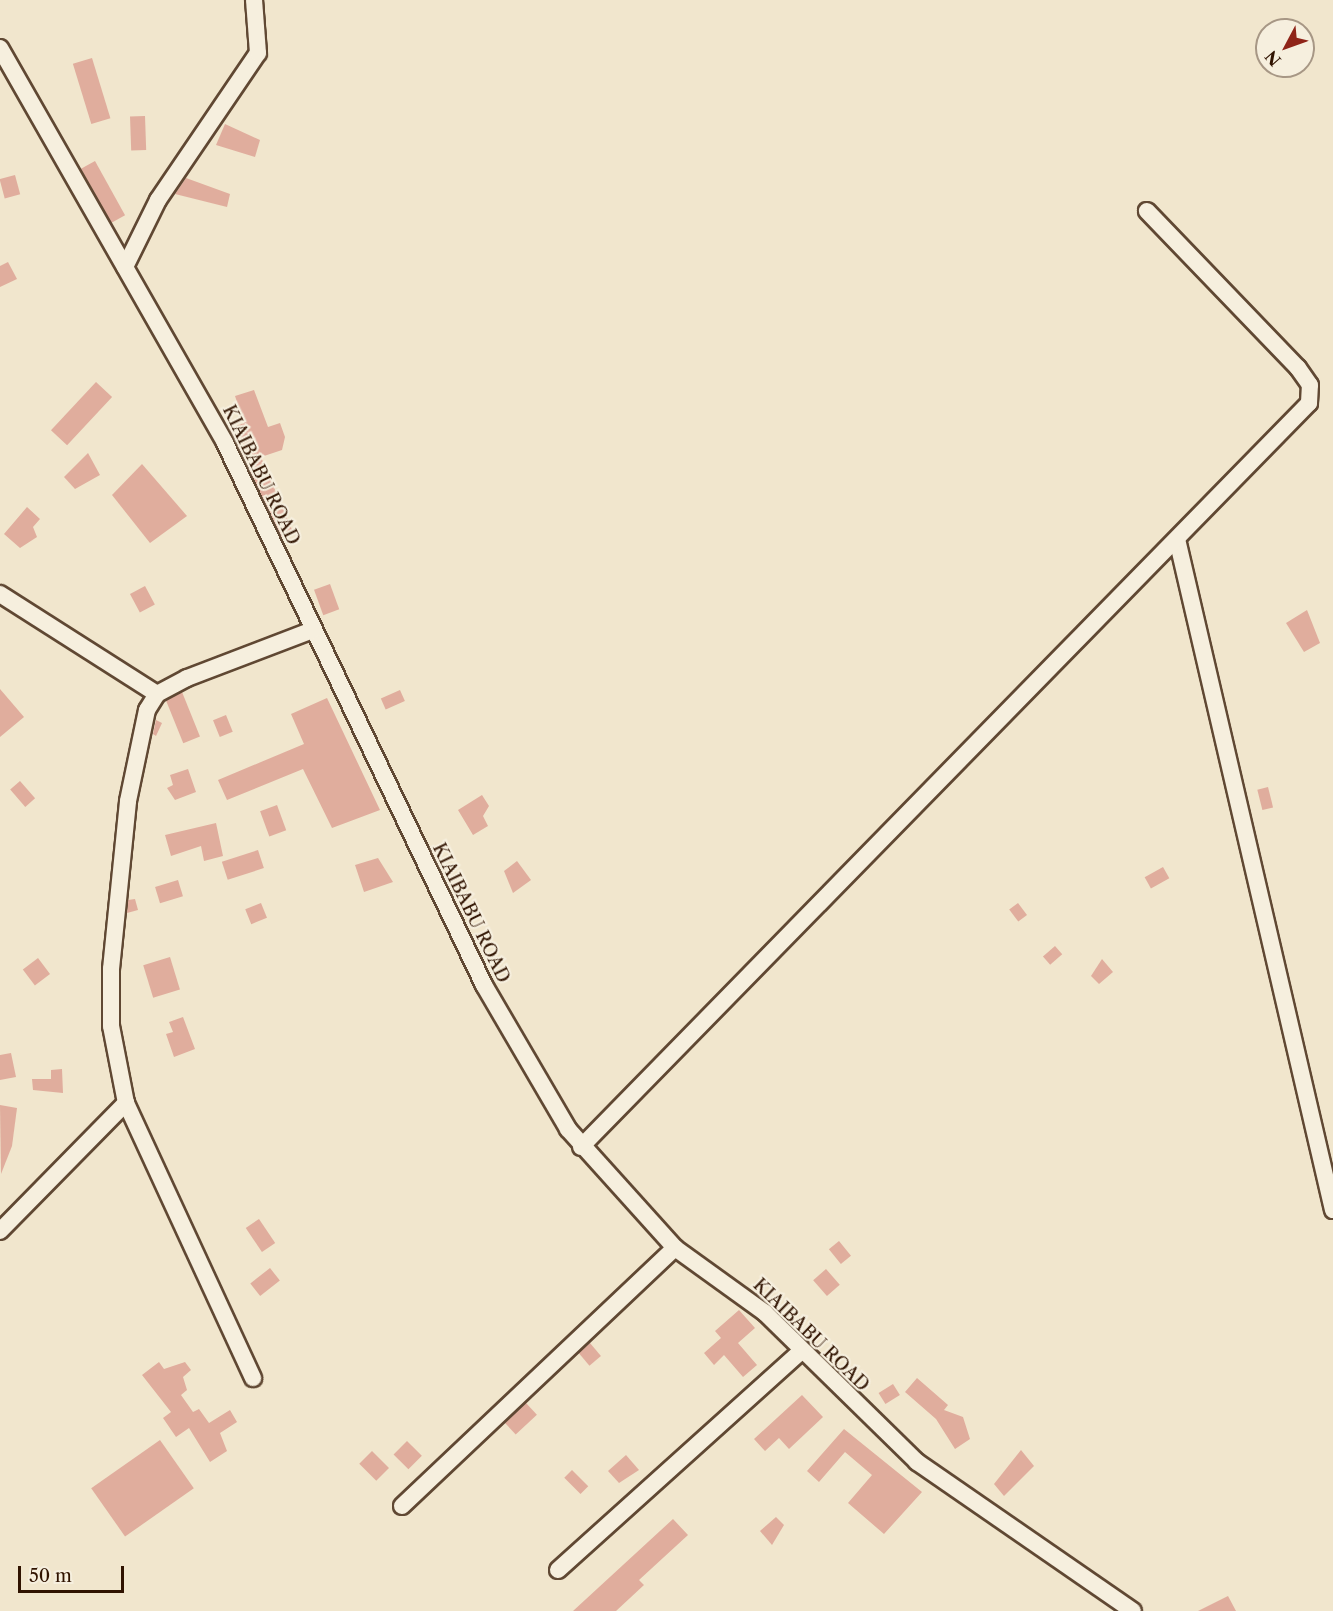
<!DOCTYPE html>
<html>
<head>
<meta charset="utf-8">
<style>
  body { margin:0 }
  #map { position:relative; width:1333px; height:1611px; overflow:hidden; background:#f1e6cd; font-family:"Libre Caslon Text",serif }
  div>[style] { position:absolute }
  .building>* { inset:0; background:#e0ad9d; transform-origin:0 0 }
  .roads { filter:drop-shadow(2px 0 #604833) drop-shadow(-2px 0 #604833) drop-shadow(0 2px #604833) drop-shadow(0 -2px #604833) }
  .street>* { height:16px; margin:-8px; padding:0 8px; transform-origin:8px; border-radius:8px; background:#f6efde }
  span { translate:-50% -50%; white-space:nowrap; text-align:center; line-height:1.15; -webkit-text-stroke:4.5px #f6efde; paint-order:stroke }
  .street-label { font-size:18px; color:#301300 }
  .north { position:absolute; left:1255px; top:18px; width:60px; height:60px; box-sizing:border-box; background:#f6efde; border:2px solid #a79785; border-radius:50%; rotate:229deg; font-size:16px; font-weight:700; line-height:24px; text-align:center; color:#301300 }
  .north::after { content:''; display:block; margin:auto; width:21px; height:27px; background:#8f2418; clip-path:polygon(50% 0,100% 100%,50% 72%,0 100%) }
  .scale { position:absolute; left:18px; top:1566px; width:106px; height:27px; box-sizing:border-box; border:3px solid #301300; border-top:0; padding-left:8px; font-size:18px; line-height:21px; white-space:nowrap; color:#301300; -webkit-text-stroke:4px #f6efde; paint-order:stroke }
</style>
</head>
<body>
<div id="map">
  <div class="building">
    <div style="left:92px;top:58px;width:63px;height:20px;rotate:73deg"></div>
    <div style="left:145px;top:116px;width:34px;height:15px;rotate:88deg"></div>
    <div style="clip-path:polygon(225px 124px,260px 140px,255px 157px,216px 145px)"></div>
    <div style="left:95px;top:161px;width:62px;height:16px;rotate:61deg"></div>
    <div style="left:15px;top:175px;width:20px;height:16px;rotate:75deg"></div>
    <div style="clip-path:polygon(186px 178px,230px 194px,227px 207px,175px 194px)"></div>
    <div style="clip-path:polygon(8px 262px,17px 279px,0 287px,0 266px)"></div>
    <div style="left:96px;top:382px;width:22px;height:66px;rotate:43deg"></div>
    <div style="clip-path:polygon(254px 390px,268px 427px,280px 423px,285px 437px,282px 450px,261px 457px,293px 532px,281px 537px,229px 429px,244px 423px,235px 396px)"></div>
    <div style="clip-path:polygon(88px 453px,100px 475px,75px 489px,64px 477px)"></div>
    <div style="clip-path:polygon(142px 464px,187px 516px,150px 543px,112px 495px)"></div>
    <div style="clip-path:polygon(27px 507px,40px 519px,33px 527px,37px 537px,20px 548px,4px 534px)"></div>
    <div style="left:330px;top:584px;width:27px;height:17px;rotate:70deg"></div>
    <div style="left:145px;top:586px;width:21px;height:17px;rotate:62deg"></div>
    <div style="clip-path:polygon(1307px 610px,1320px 643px,1304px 652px,1286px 623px)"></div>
    <div style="clip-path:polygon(0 689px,24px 717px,0 737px)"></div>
    <div style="left:400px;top:690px;width:12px;height:21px;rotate:66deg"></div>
    <div style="left:182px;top:692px;width:48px;height:18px;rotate:68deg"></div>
    <div style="clip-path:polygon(327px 698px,380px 810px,332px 828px,303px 769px,227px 800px,218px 780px,304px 744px,291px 714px)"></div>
    <div style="left:226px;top:715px;width:18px;height:14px;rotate:68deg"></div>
    <div style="clip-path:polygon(156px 720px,162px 723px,156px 736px,153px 734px)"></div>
    <div style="clip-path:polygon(188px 769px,196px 792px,175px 800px,167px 788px,173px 785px,170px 775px)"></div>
    <div style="left:20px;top:781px;width:23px;height:13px;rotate:49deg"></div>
    <div style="left:1268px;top:787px;width:21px;height:11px;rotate:76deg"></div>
    <div style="clip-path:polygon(482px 795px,489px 806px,483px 816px,488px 826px,473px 835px,458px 810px)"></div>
    <div style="left:277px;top:805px;width:27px;height:18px;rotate:70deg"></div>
    <div style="clip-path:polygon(216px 823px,223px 856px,204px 861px,201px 846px,171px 856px,165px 835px)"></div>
    <div style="left:258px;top:850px;width:19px;height:38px;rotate:72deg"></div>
    <div style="clip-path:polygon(378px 858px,393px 882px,364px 892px,355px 865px)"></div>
    <div style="clip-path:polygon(517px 861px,531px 880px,513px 893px,504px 871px)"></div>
    <div style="left:1163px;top:867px;width:13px;height:21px;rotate:61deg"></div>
    <div style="left:178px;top:880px;width:17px;height:24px;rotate:73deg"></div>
    <div style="clip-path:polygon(135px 899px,138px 910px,127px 913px,128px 900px)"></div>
    <div style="left:261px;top:903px;width:16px;height:17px;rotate:68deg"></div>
    <div style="left:1018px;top:903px;width:15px;height:11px;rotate:53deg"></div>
    <div style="left:1055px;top:946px;width:11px;height:16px;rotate:49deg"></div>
    <div style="left:170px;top:957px;width:34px;height:28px;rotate:73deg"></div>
    <div style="left:38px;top:958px;width:20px;height:19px;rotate:53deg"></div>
    <div style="clip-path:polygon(1102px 959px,1113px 972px,1099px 984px,1091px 976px)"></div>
    <div style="clip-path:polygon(183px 1017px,195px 1049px,174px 1057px,166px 1034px,173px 1032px,169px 1022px)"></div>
    <div style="clip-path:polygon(11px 1053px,16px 1077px,0 1080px,0 1055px)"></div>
    <div style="clip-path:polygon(62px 1069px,63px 1093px,33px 1090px,32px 1079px,51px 1079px,51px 1070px)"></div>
    <div style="clip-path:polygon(0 1105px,17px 1108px,12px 1146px,1px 1174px)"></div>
    <div style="left:259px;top:1219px;width:29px;height:16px;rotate:56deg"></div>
    <div style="left:839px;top:1241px;width:19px;height:13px;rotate:51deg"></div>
    <div style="left:270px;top:1268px;width:16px;height:25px;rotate:52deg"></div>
    <div style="left:826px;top:1269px;width:21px;height:17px;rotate:49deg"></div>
    <div style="clip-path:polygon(739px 1310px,755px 1328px,738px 1343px,757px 1365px,743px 1377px,724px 1355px,714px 1365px,704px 1353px,721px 1338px,715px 1331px)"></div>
    <div style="left:590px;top:1343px;width:17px;height:15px;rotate:50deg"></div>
    <div style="clip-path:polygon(159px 1362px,164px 1369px,185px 1362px,191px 1370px,183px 1377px,187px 1390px,181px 1395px,193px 1412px,199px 1409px,209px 1423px,230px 1410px,237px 1422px,220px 1433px,227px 1451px,210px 1462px,189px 1428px,176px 1437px,163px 1418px,171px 1412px,142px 1375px)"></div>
    <div style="clip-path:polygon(917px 1378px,948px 1405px,944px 1410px,963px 1417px,970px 1439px,955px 1449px,936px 1419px,905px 1392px)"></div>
    <div style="left:893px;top:1384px;width:13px;height:17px;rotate:58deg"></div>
    <div style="clip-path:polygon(802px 1395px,823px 1417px,789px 1449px,779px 1438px,765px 1451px,754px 1439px)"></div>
    <div style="left:526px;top:1403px;width:16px;height:29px;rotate:47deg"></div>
    <div style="clip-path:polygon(844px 1429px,922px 1492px,884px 1534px,848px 1503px,872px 1475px,845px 1452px,819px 1482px,807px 1471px)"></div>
    <div style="left:160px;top:1440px;width:59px;height:84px;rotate:55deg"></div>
    <div style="left:407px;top:1441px;width:21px;height:19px;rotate:45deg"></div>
    <div style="clip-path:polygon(1021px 1450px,1034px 1466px,1004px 1496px,994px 1484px)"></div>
    <div style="left:372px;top:1451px;width:24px;height:18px;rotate:45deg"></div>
    <div style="clip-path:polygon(626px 1455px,639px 1470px,619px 1483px,608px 1471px)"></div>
    <div style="left:572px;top:1470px;width:23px;height:11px;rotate:45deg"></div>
    <div style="clip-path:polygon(776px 1517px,784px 1525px,772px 1545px,760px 1531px)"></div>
    <div style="clip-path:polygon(673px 1519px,688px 1535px,639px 1580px,644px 1585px,616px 1611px,573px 1611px)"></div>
    <div style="clip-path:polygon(1228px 1596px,1236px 1611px,1198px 1611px)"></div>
  </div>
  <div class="roads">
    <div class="street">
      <div style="left:0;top:48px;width:455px;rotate:60.3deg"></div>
      <div style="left:225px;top:443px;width:601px;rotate:64.46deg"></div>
      <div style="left:484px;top:985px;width:167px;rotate:59.7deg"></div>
      <div style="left:568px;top:1129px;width:160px;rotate:48deg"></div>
      <div style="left:675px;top:1248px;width:111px;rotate:35.8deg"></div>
      <div style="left:765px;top:1313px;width:213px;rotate:44.4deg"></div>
      <div style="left:917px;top:1462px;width:262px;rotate:34.6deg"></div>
      <div style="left:125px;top:267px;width:75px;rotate:-63.8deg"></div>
      <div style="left:158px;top:200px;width:178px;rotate:-55.8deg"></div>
      <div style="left:258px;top:53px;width:53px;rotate:-94.3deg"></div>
      <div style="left:1177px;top:539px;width:689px;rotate:76.91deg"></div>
      <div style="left:0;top:594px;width:186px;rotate:32.5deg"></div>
      <div style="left:126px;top:1103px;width:303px;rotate:65.2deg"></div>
      <div style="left:581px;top:1147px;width:1041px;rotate:-45.62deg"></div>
      <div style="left:1309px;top:403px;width:18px;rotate:-87deg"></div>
      <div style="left:1310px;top:385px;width:21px;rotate:-125deg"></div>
      <div style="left:1298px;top:368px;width:218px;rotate:-133.9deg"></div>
      <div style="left:0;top:1231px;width:180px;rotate:-45.5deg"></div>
      <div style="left:126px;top:1103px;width:78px;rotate:-101deg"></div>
      <div style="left:111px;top:1026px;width:57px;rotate:-90deg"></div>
      <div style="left:111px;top:969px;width:169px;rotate:-84.2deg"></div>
      <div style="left:128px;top:801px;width:93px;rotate:-78.2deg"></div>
      <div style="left:147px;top:710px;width:19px;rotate:-58deg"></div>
      <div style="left:157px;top:694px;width:34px;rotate:-28deg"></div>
      <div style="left:187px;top:678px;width:135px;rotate:-20.9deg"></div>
      <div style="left:402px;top:1506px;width:376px;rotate:-43.4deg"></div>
      <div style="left:558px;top:1570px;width:327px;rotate:-42deg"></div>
    </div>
  </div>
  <div class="street-label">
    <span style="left:261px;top:475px;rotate:64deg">KIAIBABU ROAD</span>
    <span style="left:471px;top:913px;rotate:64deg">KIAIBABU ROAD</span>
    <span style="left:811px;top:1335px;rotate:44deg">KIAIBABU ROAD</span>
  </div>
  <div class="north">N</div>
  <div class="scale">50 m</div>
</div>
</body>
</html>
